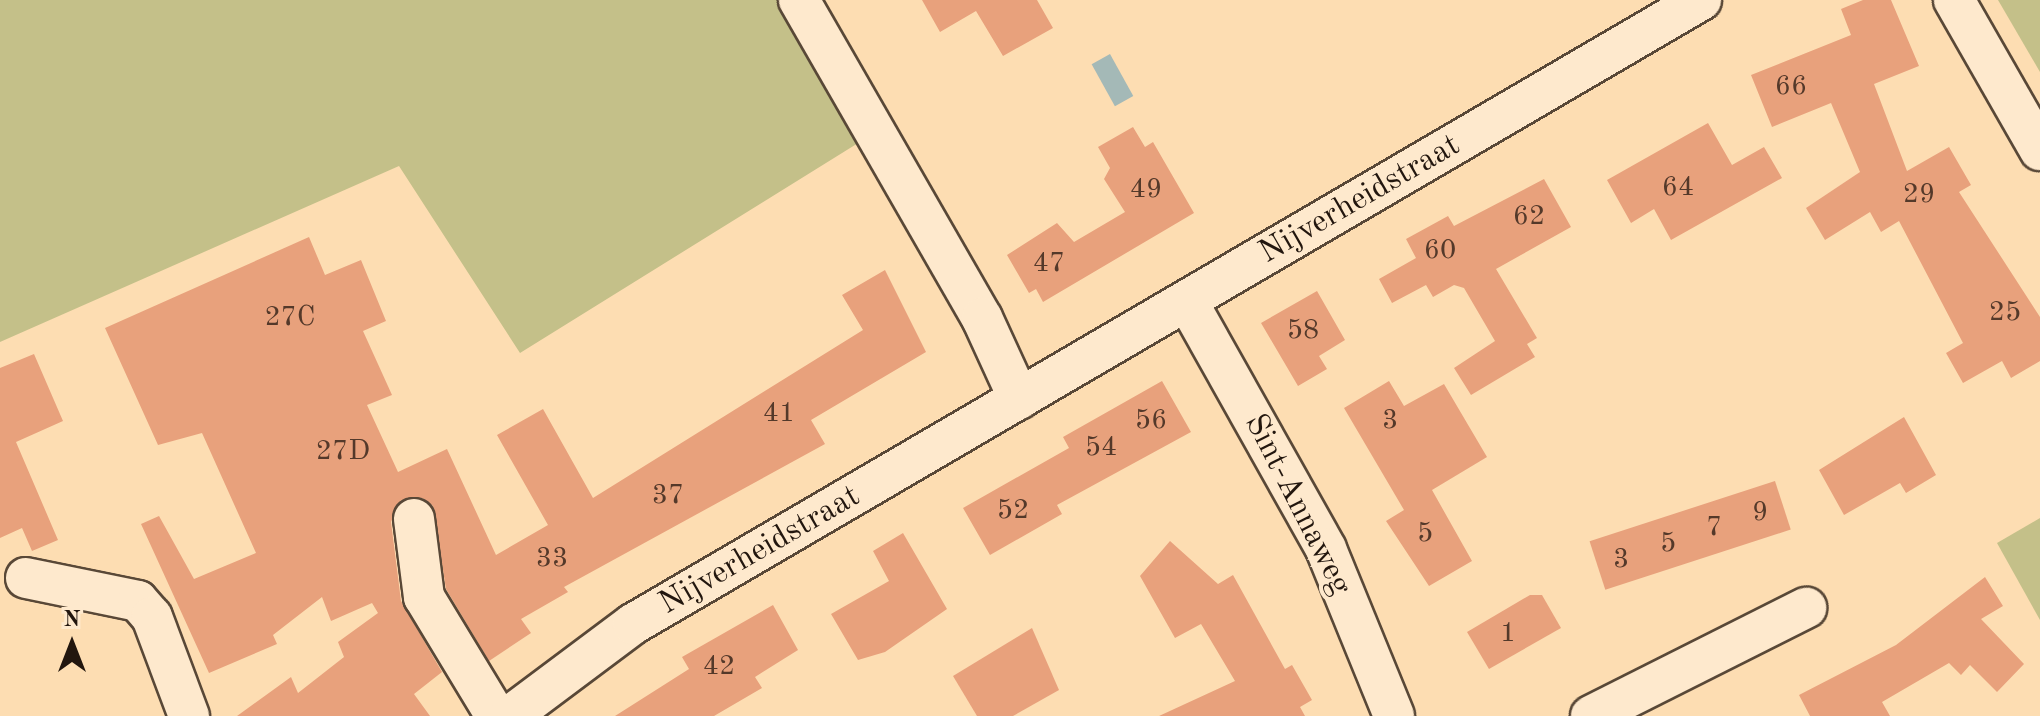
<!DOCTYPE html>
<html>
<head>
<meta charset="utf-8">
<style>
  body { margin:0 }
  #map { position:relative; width:2040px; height:716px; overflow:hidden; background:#fdddb2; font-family:"Old Standard TT",serif }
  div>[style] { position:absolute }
  .green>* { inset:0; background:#c4c089 }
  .water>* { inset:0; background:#a4b9b7; transform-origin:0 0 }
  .building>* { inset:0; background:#e8a17c; transform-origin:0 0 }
  .roads { filter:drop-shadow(2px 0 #594837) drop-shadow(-2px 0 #594837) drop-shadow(0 2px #594837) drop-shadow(0 -2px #594837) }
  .minor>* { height:40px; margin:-20px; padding:0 20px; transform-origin:20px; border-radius:20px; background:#fee9cd }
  span { translate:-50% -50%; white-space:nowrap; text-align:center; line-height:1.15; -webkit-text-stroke:8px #fee9cd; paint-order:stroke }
  .number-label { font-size:28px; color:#54392a }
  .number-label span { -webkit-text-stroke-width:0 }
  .street-label { font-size:32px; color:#22160e }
  .north { position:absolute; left:32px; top:604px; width:80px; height:80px; -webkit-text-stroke:6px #fee9cd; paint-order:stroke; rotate:0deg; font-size:22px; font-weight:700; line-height:32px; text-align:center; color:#22160e }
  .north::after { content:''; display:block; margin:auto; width:28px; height:36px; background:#22160e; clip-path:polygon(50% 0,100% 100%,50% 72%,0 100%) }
</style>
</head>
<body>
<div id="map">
  <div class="green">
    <div style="clip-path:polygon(0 0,783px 0,863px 140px,520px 353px,399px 166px,0 342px)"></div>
    <div style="clip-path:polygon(1998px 0,2040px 0,2040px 72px)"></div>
    <div style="clip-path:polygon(2040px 518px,2040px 620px,1997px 543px)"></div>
  </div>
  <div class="water">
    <div style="left:1110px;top:54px;width:48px;height:21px;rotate:61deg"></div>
  </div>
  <div class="building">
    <div style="clip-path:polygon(922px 0,1037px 0,1053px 28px,1003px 56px,976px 11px,940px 32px)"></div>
    <div style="clip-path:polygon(1863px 0,1891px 0,1919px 66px,1874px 84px,1907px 171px,1949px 147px,1971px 185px,1959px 192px,2040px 317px,2040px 361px,2011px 378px,2002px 361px,1963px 383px,1946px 353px,1963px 343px,1899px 221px,1881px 232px,1870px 212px,1825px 240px,1806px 208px,1860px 172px,1831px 103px,1772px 127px,1751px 75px,1851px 35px,1841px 9px)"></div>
    <div style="clip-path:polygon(1708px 123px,1732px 165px,1764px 147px,1782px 178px,1671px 240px,1654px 209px,1631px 223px,1607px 180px)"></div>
    <div style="clip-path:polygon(1133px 127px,1145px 147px,1153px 142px,1194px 213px,1043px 302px,1036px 289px,1029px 293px,1007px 255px,1057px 223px,1074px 242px,1125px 212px,1104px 179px,1110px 168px,1098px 147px)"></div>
    <div style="clip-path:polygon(1544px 179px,1571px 227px,1496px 269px,1537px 338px,1527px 344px,1535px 357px,1471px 395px,1454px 368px,1495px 341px,1464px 288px,1454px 285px,1433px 297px,1426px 285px,1392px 303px,1379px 279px,1416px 258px,1406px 239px,1448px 216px,1454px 226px)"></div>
    <div style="clip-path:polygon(309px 237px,325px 275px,361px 260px,386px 321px,363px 331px,392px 395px,367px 405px,398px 472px,447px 449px,496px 555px,548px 525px,497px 435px,543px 409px,593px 498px,863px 330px,842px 295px,885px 270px,926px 352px,811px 420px,825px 444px,564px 587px,568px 592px,521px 619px,531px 633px,489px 661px,446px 589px,433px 506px,422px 498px,401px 500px,391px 522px,401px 601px,442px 672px,414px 694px,430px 716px,237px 716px,291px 677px,298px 693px,344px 657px,338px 642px,378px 613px,372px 603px,331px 621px,322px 597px,273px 635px,277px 644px,209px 673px,141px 524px,159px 516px,194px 579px,256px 553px,202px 433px,158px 445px,105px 328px)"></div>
    <div style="clip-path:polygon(1317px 291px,1345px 340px,1319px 356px,1327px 369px,1298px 386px,1261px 323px)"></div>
    <div style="clip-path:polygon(34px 354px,63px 421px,16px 442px,58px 540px,32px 551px,22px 528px,0 538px,0 368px)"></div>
    <div style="clip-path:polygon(1162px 381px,1191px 432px,1057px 505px,1062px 514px,990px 555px,963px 508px,1069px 448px,1063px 437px)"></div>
    <div style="clip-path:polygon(1389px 381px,1404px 406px,1444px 384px,1487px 457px,1432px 490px,1472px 561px,1429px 586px,1386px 521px,1404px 510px,1344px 408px)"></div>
    <div style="clip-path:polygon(1904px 417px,1936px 475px,1906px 493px,1900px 483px,1844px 515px,1819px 470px)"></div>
    <div style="left:1775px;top:481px;width:51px;height:195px;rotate:72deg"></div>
    <div style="clip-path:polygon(903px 533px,947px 609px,885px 652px,858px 660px,831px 614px,889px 581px,873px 551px)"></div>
    <div style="clip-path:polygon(1170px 541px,1218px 584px,1233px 575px,1285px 669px,1292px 665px,1312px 700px,1300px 707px,1305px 716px,1159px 716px,1235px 681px,1201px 624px,1175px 638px,1140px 576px)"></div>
    <div style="clip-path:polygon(1985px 577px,2003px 606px,1981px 619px,2024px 664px,1997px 692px,1970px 665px,1961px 675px,1949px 663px,1882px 702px,1890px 716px,1810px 716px,1799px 695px,1896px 645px)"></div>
    <div style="clip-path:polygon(1530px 595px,1542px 595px,1561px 628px,1489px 669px,1467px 632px)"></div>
    <div style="clip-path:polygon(773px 605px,798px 650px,755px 677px,762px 688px,714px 716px,615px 716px,689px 669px,682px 657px)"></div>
    <div style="clip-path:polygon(1032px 628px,1059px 690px,1013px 716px,977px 716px,953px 676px)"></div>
  </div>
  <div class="roads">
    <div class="minor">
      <div style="left:799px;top:0;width:367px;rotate:60.1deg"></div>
      <div style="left:982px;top:318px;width:89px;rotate:65.4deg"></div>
      <div style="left:1954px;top:0;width:173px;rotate:60.2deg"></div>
      <div style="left:1187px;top:301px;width:284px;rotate:60.7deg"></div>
      <div style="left:1326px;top:549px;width:180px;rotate:67.8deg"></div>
      <div style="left:414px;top:519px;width:79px;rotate:82.7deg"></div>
      <div style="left:424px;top:597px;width:139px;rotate:58.8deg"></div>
      <div style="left:26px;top:578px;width:114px;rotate:11.6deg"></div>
      <div style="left:138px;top:601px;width:21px;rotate:49deg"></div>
      <div style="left:152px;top:617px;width:106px;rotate:69.5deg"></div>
      <div style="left:510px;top:716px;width:154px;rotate:-36.8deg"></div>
      <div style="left:633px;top:624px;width:1237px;rotate:-30.3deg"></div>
      <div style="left:1591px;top:716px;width:241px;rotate:-26.7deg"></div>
    </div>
  </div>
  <div class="number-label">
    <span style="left:1791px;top:87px">66</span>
    <span style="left:1678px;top:188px">64</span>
    <span style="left:1146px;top:190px">49</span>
    <span style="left:1919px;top:195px">29</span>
    <span style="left:1529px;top:217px">62</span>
    <span style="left:1440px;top:251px">60</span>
    <span style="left:1049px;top:264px">47</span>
    <span style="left:2005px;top:313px">25</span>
    <span style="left:290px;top:318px">27C</span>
    <span style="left:1303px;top:331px">58</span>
    <span style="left:779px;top:414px">41</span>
    <span style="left:1151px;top:421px">56</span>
    <span style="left:1390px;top:421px">3</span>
    <span style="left:1101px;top:448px">54</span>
    <span style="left:343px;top:452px">27D</span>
    <span style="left:668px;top:496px">37</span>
    <span style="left:1013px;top:511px">52</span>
    <span style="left:1760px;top:513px">9</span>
    <span style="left:1714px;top:528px">7</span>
    <span style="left:1425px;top:534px">5</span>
    <span style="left:1668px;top:544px">5</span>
    <span style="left:552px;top:559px">33</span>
    <span style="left:1621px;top:560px">3</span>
    <span style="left:1508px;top:634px">1</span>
    <span style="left:719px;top:667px">42</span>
  </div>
  <div class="street-label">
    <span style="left:1360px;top:200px;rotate:-30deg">Nijverheidstraat</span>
    <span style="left:1297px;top:505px;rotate:63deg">Sint-Annaweg</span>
    <span style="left:760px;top:551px;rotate:-30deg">Nijverheidstraat</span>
  </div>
  <div class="north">N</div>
</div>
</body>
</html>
